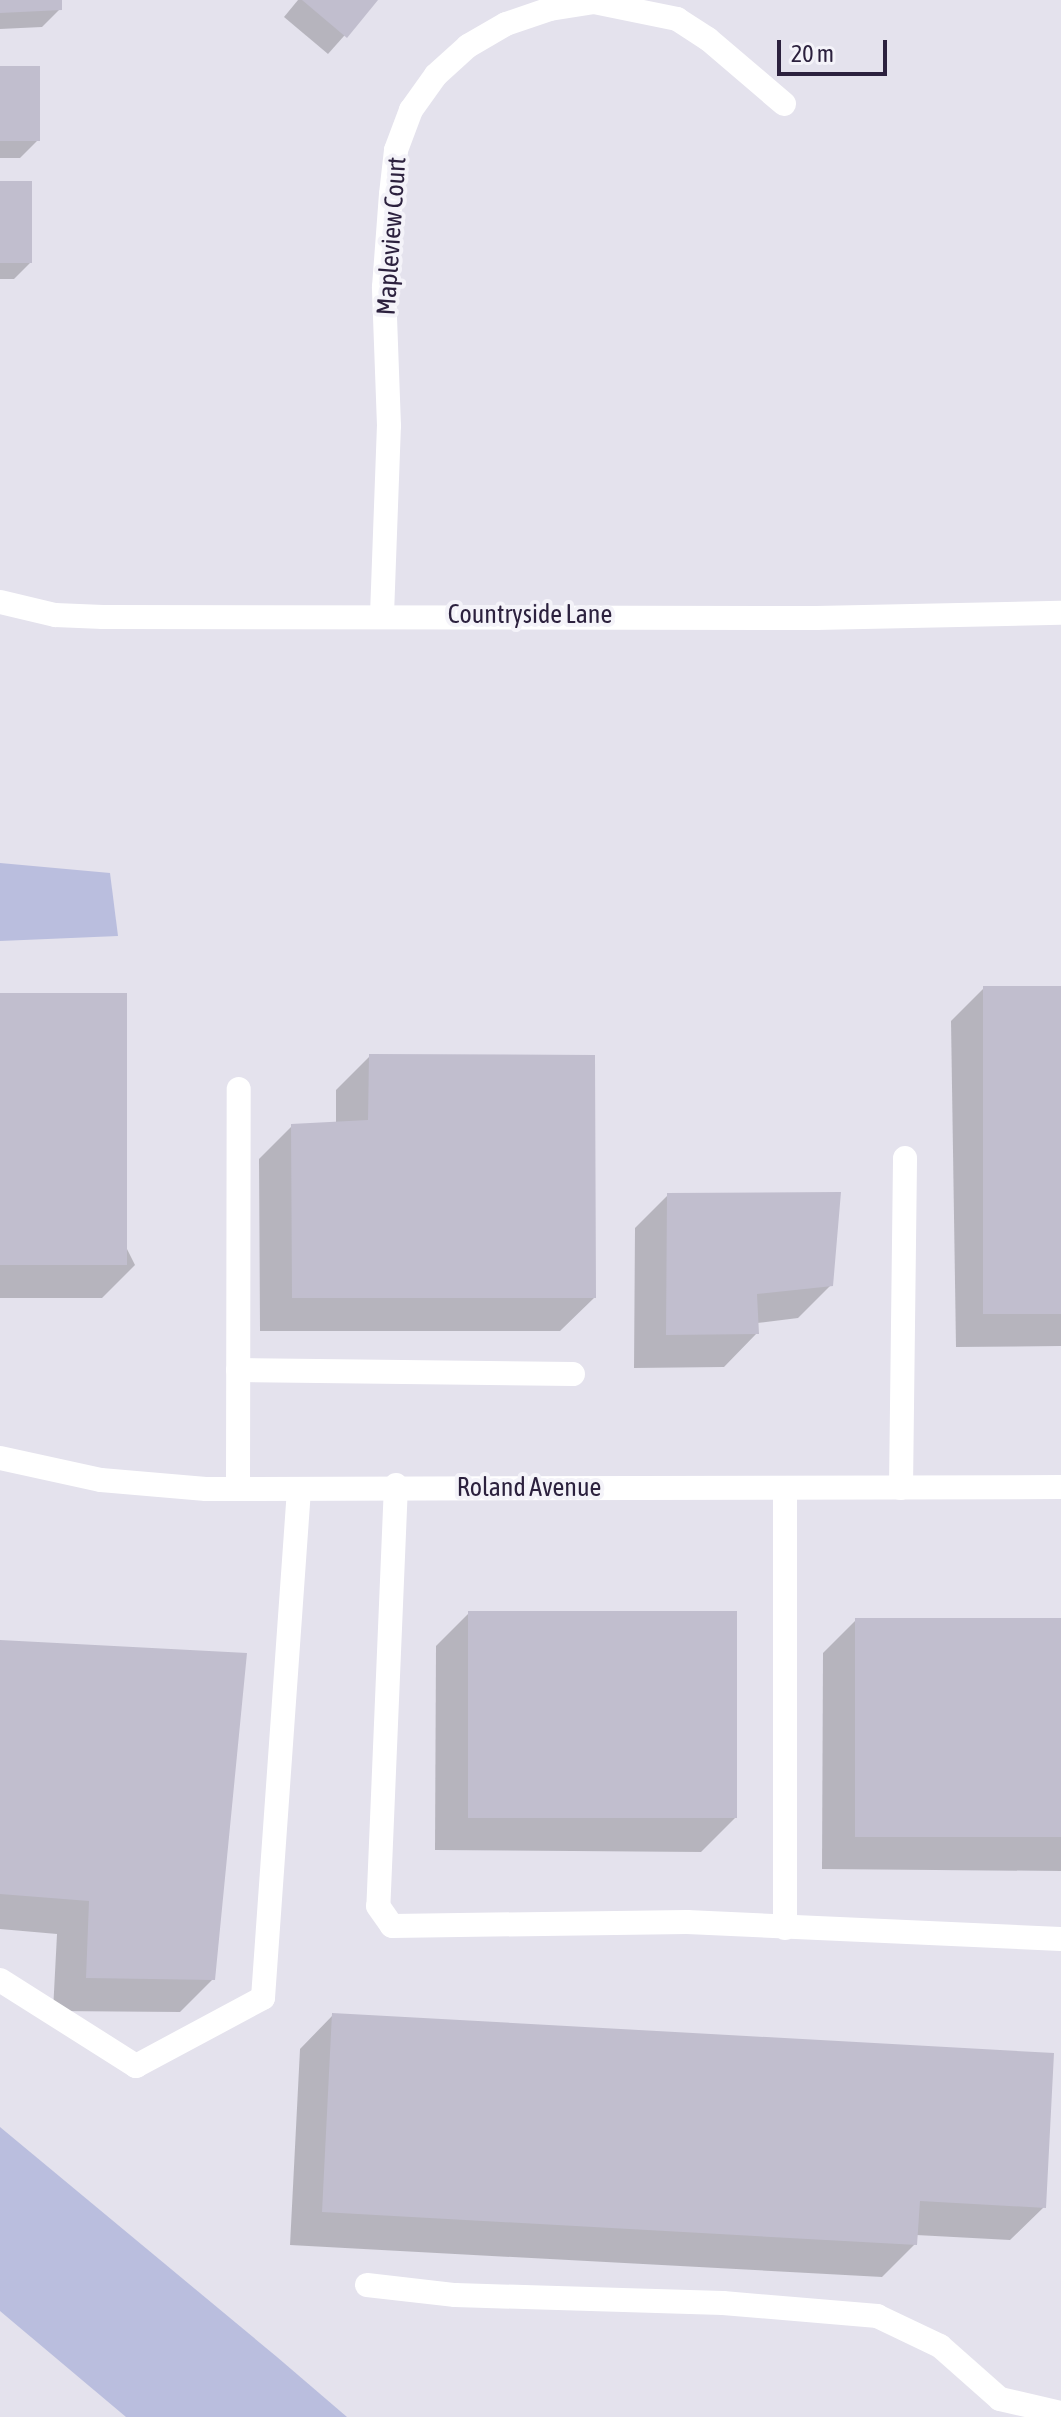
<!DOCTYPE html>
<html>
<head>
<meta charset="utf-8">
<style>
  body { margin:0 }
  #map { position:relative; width:1061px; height:2417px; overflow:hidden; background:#e4e2ed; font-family:"Asap Condensed",sans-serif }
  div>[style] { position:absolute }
  .green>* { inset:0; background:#babede }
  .shadow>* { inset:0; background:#0003 }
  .building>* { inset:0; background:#c1bece; transform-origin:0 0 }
  .minor>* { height:24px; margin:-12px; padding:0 12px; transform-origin:12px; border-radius:12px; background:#fff }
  span { translate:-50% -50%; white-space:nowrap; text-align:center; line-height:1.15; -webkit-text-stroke:8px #f4f3f9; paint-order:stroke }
  .street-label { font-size:26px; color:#2c213e }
  .scale { position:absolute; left:777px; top:40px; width:110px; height:36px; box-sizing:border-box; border:4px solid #2c213e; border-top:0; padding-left:10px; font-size:24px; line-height:28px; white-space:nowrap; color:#2c213e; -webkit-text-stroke:6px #f4f3f9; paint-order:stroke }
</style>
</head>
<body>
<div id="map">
  <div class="green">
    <div style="clip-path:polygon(0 863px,110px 873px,118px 936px,0 941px)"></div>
    <div style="clip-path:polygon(0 2127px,277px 2357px,347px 2417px,126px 2417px,0 2311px)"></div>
  </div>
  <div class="shadow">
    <div style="clip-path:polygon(0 0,60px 0,60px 9px,42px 27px,0 29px)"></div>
    <div style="clip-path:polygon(298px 0,376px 0,328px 54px,284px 17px)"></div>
    <div style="clip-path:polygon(0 68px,38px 140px,20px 158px,0 158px)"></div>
    <div style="clip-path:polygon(0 183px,32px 261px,14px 279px,0 279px)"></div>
    <div style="clip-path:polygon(984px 988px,1061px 988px,1061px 1346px,956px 1347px,951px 1021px)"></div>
    <div style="clip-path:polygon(0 995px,135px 1265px,102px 1298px,0 1298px)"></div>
    <div style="clip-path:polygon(370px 1056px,594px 1298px,560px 1331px,260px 1331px,259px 1159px,292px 1126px,336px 1123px,336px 1090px)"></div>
    <div style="clip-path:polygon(668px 1195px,831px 1285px,798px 1318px,757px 1323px,757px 1333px,724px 1367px,634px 1368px,635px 1228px)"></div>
    <div style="clip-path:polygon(469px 1613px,735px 1818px,701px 1852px,435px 1850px,436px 1646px)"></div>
    <div style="clip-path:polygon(856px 1620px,1061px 1621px,1061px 1871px,822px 1869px,823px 1653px)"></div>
    <div style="clip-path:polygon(0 1642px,213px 1979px,180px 2012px,53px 2011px,57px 1934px,0 1929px)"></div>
    <div style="clip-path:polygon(333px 2015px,1044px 2207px,1010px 2240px,916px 2235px,915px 2244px,882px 2277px,290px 2245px,300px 2049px)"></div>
  </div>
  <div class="building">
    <div style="clip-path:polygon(0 0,62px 0,62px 10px,0 13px)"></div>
    <div style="clip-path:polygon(302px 0,378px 0,347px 38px)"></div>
    <div style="left:0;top:66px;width:40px;height:75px"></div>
    <div style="left:0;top:181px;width:32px;height:82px"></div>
    <div style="left:983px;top:986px;width:78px;height:328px"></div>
    <div style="left:0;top:993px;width:127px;height:272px"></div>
    <div style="clip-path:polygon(369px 1054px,595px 1055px,596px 1298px,292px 1298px,291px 1124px,368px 1120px)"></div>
    <div style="clip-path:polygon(841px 1192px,833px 1286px,757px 1294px,759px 1334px,666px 1335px,667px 1193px)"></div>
    <div style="left:468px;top:1611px;width:269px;height:207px"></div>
    <div style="left:855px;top:1618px;width:206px;height:219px"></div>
    <div style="clip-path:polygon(0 1640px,247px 1653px,215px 1980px,86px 1978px,89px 1901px,0 1894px)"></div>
    <div style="clip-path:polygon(332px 2013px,1054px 2053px,1046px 2208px,920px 2201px,917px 2245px,322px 2212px)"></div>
  </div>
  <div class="minor">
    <div style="left:0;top:602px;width:57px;rotate:13.3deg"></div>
    <div style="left:55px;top:615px;width:48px;rotate:2.4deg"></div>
    <div style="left:103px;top:617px;width:713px;rotate:0.08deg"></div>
    <div style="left:816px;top:618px;width:245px;rotate:-1.2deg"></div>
    <div style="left:382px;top:615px;width:189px;rotate:-87.9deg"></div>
    <div style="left:389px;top:426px;width:139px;rotate:-92.1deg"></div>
    <div style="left:384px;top:287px;width:93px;rotate:-85.7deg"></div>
    <div style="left:391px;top:194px;width:44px;rotate:-83.5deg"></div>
    <div style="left:396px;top:150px;width:43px;rotate:-69.4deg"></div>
    <div style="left:411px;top:110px;width:43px;rotate:-54.5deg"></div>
    <div style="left:436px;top:75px;width:43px;rotate:-42.2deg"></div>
    <div style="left:468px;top:46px;width:44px;rotate:-30.1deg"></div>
    <div style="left:506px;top:24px;width:46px;rotate:-18.8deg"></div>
    <div style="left:550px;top:9px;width:45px;rotate:-9deg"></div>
    <div style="left:594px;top:2px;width:85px;rotate:11.6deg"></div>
    <div style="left:677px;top:19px;width:37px;rotate:33deg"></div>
    <div style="left:708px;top:39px;width:100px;rotate:40.5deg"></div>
    <div style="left:238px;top:1370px;width:335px;rotate:0.7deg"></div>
    <div style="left:0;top:1458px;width:103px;rotate:12.3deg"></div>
    <div style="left:101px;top:1480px;width:105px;rotate:4.9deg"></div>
    <div style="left:206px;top:1489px;width:855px;rotate:-0.13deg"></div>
    <div style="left:396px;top:1485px;width:421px;rotate:92.4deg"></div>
    <div style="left:378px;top:1906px;width:24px;rotate:55deg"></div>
    <div style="left:392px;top:1926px;width:295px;rotate:-0.8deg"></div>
    <div style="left:687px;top:1922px;width:374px;rotate:2.6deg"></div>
    <div style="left:901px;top:1488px;width:330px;rotate:-89.3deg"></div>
    <div style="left:238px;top:1489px;width:400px;rotate:-89.9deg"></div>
    <div style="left:785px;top:1928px;width:438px;rotate:-90deg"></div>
    <div style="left:0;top:1980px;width:161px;rotate:32.3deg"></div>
    <div style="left:136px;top:2066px;width:144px;rotate:-28.2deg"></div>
    <div style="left:263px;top:1998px;width:510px;rotate:-85.95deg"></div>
    <div style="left:367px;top:2285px;width:89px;rotate:6.5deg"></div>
    <div style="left:455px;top:2295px;width:268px;rotate:1.7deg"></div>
    <div style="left:723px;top:2303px;width:155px;rotate:4.8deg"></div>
    <div style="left:877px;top:2316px;width:70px;rotate:25.5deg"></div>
    <div style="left:940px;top:2346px;width:80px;rotate:41.5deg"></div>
    <div style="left:1000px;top:2399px;width:63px;rotate:12.9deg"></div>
  </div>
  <div class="street-label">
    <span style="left:392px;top:236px;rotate:-86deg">Mapleview Court</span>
    <span style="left:530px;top:615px">Countryside Lane</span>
    <span style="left:529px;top:1488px">Roland Avenue</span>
  </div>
  <div class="scale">20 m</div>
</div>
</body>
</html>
